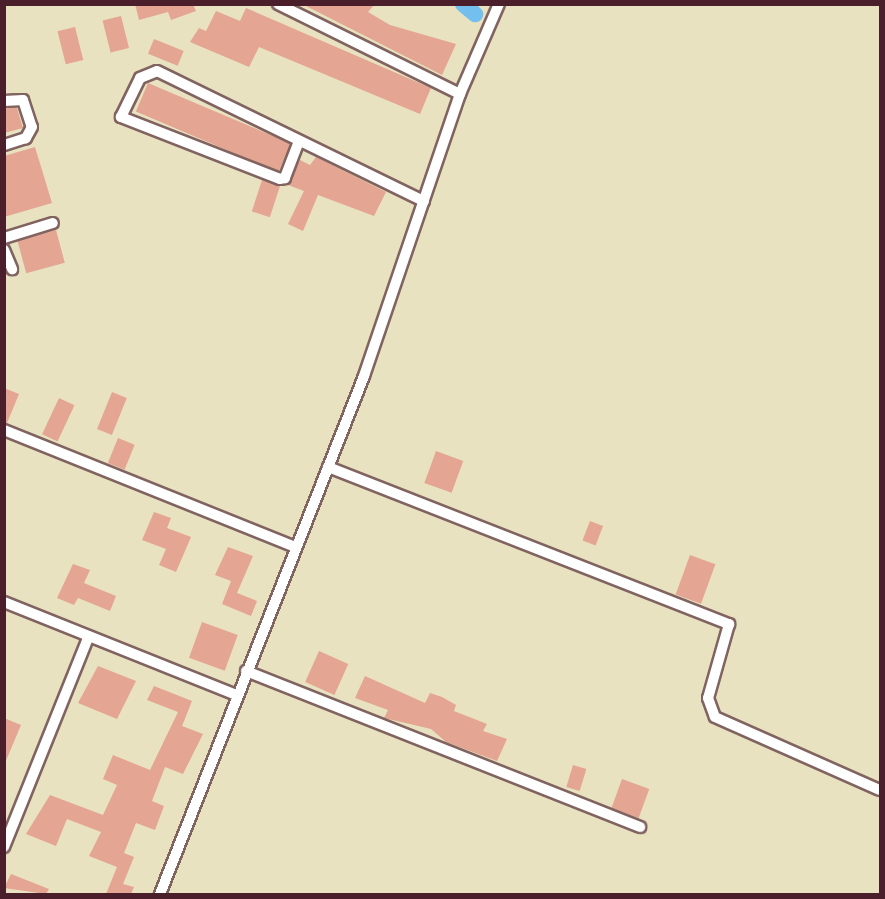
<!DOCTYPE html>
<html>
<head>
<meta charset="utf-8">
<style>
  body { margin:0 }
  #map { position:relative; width:885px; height:899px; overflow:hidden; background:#e8e2c1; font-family:Mynerve,sans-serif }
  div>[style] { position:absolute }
  .river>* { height:16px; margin:-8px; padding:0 8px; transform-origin:8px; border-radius:8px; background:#73bfed }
  .building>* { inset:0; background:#e4a593; transform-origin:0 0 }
  .roads { filter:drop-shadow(2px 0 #816360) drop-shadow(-2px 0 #816360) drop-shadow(0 2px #816360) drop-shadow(0 -2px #816360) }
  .minor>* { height:10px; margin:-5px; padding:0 5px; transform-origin:5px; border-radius:5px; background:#fff }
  span { translate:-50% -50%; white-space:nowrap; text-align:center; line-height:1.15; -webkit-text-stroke:5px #f6f6f2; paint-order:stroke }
  .frame { position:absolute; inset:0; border:6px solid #4a1f2b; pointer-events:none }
</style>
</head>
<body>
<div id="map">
  <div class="river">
    <div style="left:463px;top:4px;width:16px;rotate:40deg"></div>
  </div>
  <div class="building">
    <div style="clip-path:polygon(135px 4px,193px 4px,196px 11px,171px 20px,168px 12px,139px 20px)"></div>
    <div style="clip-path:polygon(302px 4px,375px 4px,368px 12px,390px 25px,456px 44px,442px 75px)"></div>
    <div style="clip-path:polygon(246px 8px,431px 88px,420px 114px,259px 47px,249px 67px,190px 42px,199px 28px,206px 31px,216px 11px,240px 21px)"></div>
    <div style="left:121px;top:16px;width:33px;height:19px;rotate:76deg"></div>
    <div style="left:75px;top:27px;width:34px;height:18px;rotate:76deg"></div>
    <div style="left:154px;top:39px;width:32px;height:16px;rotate:22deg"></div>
    <div style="left:148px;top:83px;width:155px;height:31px;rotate:23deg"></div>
    <div style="clip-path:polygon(4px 108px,17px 108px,23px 128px,4px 133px)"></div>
    <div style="clip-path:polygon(35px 147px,52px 203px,4px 217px,4px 156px)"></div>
    <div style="clip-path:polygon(316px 157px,386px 192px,374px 216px,318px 195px,303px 231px,288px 224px,304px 191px,288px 185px,300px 160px,310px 165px)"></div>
    <div style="left:262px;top:180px;width:19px;height:33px;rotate:18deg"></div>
    <div style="left:56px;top:230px;width:34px;height:40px;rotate:75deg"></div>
    <div style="clip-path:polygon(4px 388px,19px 394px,7px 423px,4px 423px)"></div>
    <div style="left:112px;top:392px;width:16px;height:40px;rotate:22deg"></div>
    <div style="left:59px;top:398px;width:17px;height:40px;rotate:25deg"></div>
    <div style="left:118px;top:438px;width:18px;height:27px;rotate:22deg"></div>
    <div style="left:436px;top:451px;width:29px;height:34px;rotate:20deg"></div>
    <div style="clip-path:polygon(154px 512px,171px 518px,167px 528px,191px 537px,176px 572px,159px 565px,166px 549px,142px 540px)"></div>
    <div style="left:590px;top:521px;width:14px;height:21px;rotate:21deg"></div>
    <div style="clip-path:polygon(228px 547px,253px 556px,237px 593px,257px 601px,251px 616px,222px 604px,231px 581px,215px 575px)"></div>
    <div style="left:690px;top:555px;width:27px;height:42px;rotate:20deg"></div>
    <div style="clip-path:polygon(73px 564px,90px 570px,84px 583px,116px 596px,110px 611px,78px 598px,74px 605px,57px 598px)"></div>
    <div style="left:202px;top:622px;width:38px;height:38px;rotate:20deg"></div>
    <div style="left:319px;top:651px;width:32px;height:34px;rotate:24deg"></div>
    <div style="clip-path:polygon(98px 666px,136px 681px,117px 719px,78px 703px)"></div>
    <div style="clip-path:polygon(365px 676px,425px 703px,430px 693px,442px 697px,456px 705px,454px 711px,487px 724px,483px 731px,507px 739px,497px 761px,446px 742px,431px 729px,384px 718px,388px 710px,355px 698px)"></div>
    <div style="clip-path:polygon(154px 686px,192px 701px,182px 726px,203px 734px,183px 774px,165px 767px,152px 801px,164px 806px,155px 830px,136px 823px,124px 853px,134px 857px,123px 884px,134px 887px,131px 894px,106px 894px,117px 867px,89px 856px,101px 832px,67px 819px,56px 846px,26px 834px,50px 795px,103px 815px,117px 785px,103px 779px,113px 755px,150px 770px,178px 712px,147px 700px)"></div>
    <div style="clip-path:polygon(4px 718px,21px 725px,5px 763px,4px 763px)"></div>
    <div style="left:573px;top:765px;width:14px;height:23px;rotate:17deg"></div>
    <div style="left:622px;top:779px;width:29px;height:31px;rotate:20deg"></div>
    <div style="clip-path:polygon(11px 874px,49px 889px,46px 894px,4px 888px)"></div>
  </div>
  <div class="roads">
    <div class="minor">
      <div style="left:278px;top:4px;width:203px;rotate:26.3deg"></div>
      <div style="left:4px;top:101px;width:19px;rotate:-3deg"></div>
      <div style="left:23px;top:100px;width:28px;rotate:72deg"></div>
      <div style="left:32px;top:127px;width:13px;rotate:119deg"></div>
      <div style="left:26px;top:138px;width:23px;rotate:162deg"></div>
      <div style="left:299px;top:141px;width:40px;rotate:111deg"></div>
      <div style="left:285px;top:178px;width:5px;rotate:169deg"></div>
      <div style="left:280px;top:179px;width:171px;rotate:-158.7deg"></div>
      <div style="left:121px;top:117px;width:43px;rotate:-64deg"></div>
      <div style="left:140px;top:78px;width:18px;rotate:-22deg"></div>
      <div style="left:157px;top:71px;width:297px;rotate:26deg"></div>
      <div style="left:4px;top:238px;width:51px;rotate:-17deg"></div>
      <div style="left:4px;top:250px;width:21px;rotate:67deg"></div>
      <div style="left:4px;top:430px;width:314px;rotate:21.9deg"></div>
      <div style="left:328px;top:467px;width:431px;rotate:21.4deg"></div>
      <div style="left:729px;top:624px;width:77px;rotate:105.8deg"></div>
      <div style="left:708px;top:698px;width:20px;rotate:70deg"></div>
      <div style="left:715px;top:717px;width:180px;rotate:23.9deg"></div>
      <div style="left:4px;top:602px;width:251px;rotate:21.8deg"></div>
      <div style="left:246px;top:671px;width:424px;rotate:21.6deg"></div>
      <div style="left:4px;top:847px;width:227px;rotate:-68.1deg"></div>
      <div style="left:160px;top:894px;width:557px;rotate:-68.5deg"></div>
      <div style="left:364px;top:376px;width:298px;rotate:-71.2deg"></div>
      <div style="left:460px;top:94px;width:98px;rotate:-66.6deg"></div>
    </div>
  </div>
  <div class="frame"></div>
</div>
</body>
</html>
